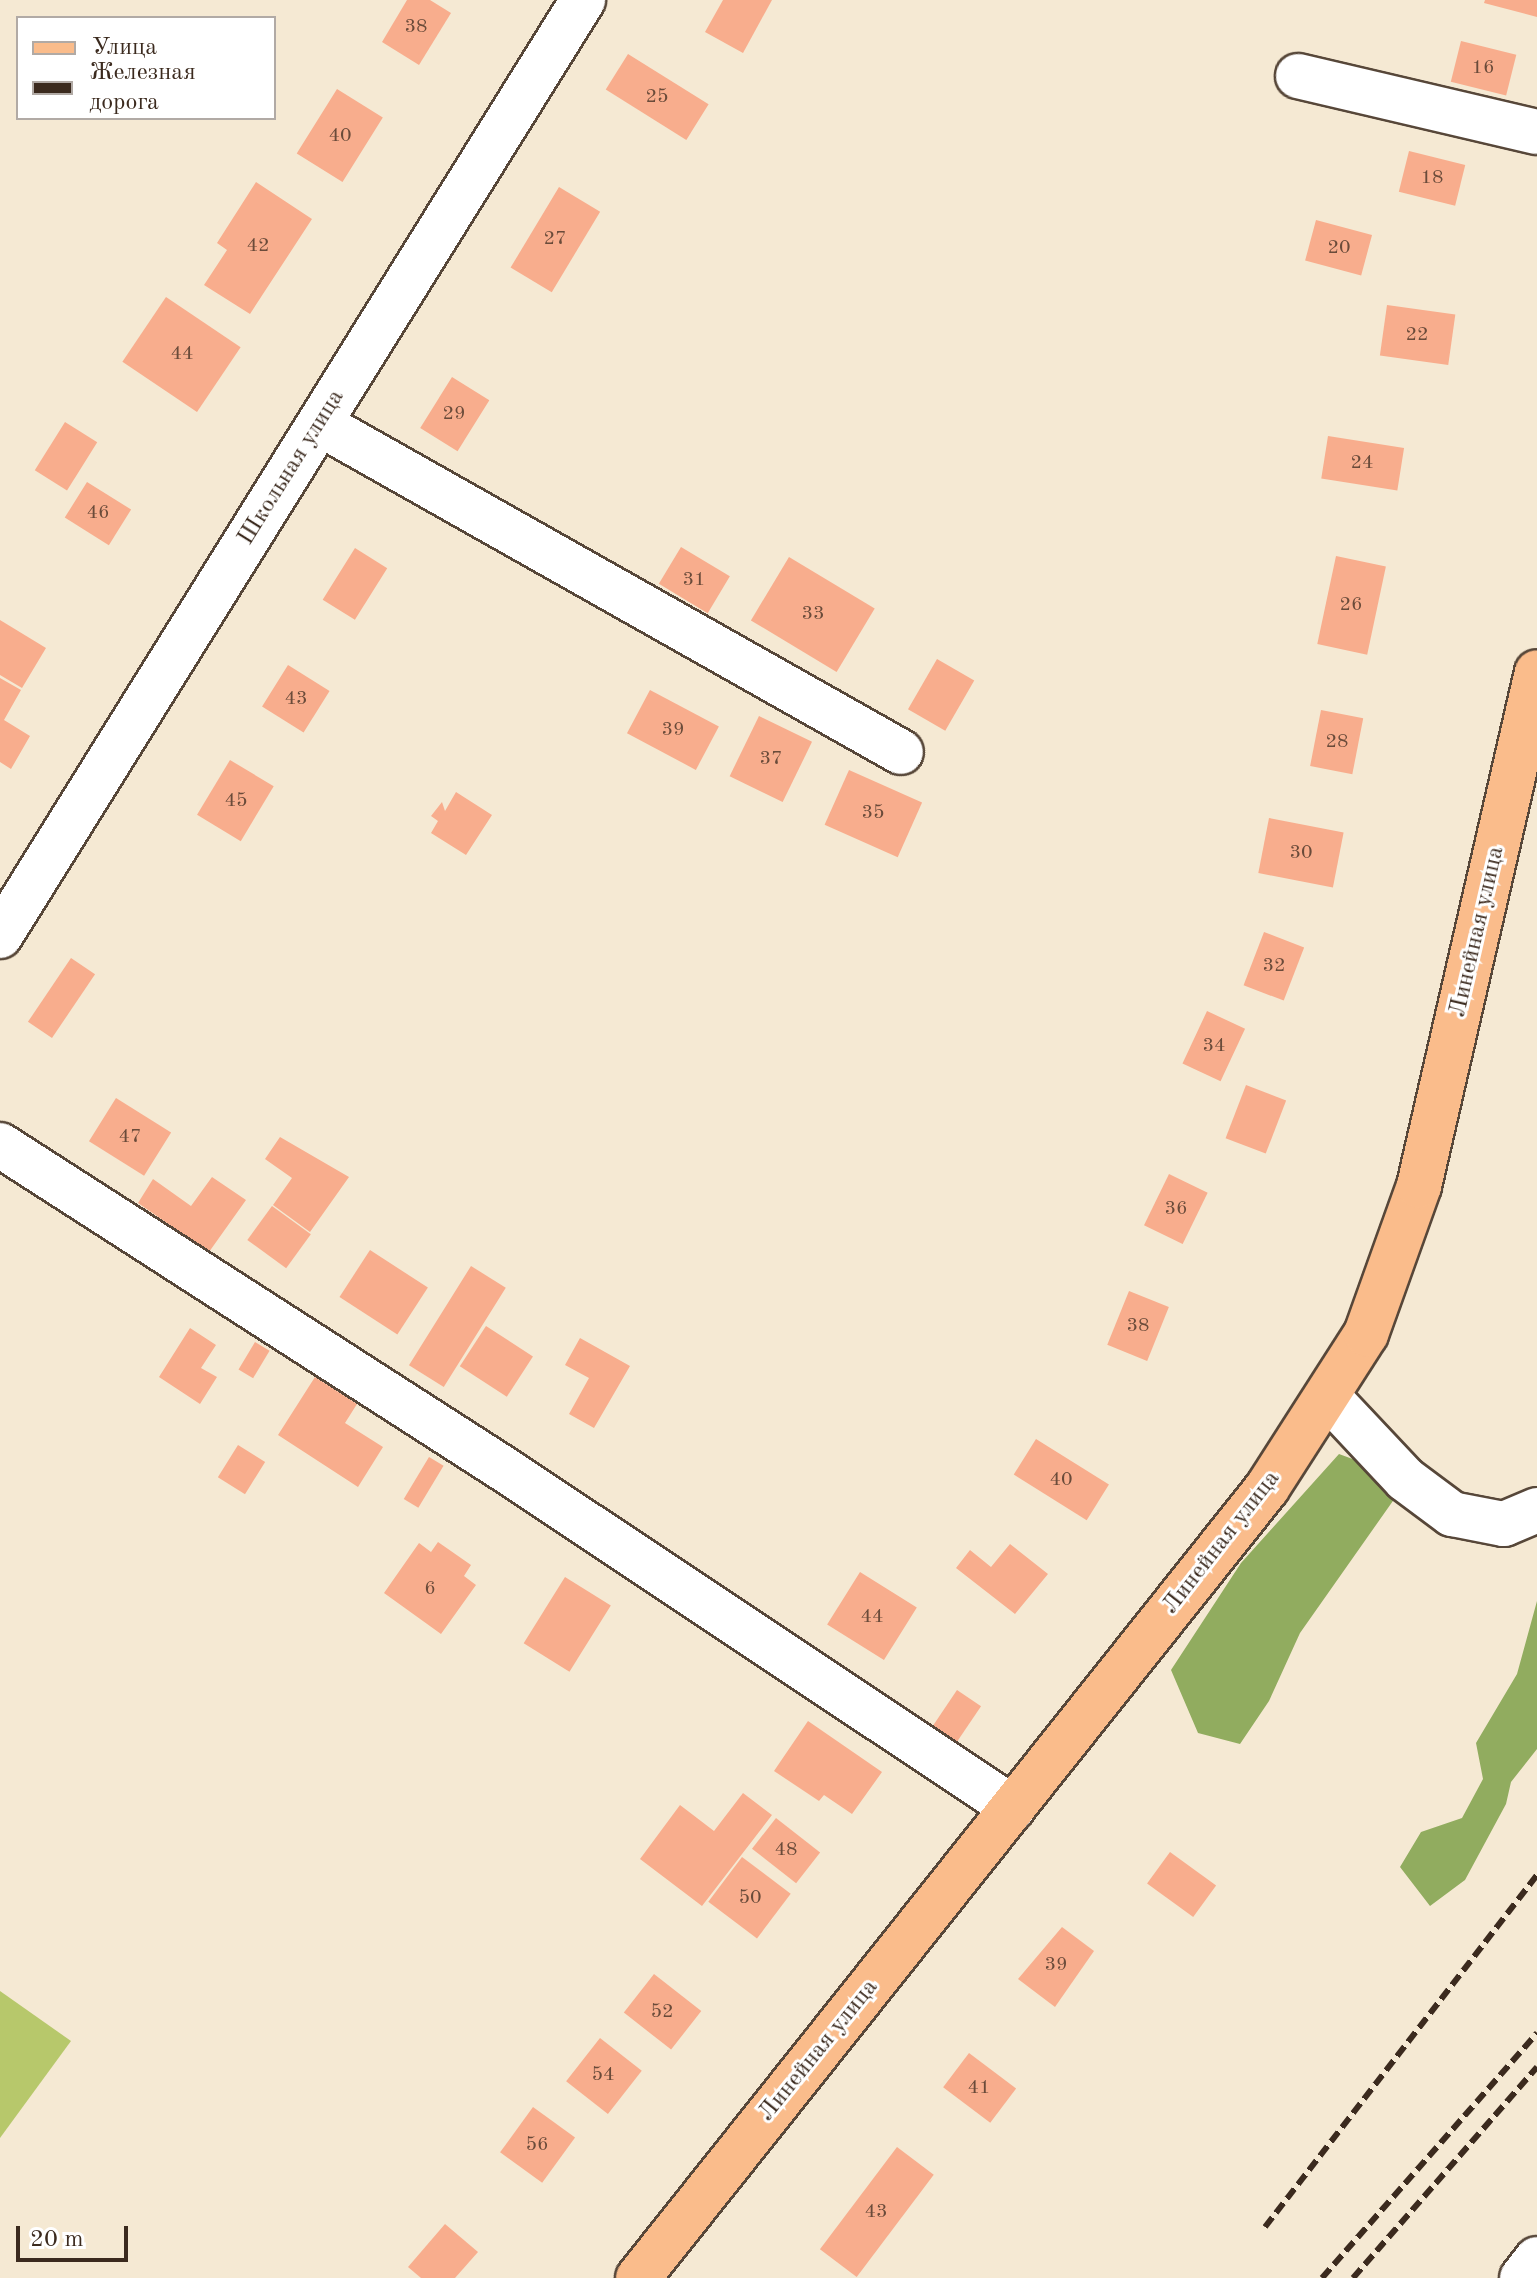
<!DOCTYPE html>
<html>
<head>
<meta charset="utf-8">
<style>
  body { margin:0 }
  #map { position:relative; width:1537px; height:2278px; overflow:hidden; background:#f5e9d3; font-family:"Old Standard TT",serif }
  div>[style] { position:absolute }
  .green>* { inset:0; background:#b7c86b }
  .forest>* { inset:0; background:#91ac5f }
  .building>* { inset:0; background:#f8ad8d; transform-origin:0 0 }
  .roads { filter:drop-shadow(2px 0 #574739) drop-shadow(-2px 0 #574739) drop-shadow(0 2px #574739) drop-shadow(0 -2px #574739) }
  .minor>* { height:44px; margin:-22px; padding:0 22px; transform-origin:22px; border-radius:22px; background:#fff }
  .major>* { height:44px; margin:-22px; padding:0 22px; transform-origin:22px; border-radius:22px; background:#fabc8b }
  .rail>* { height:6px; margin-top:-3px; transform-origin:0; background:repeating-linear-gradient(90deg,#3b2a1e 0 12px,transparent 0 18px) }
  span { translate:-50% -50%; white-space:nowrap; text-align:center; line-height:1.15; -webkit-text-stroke:6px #fff; paint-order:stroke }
  .number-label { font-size:20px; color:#6a4b3a }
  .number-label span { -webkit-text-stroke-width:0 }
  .street-label { font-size:24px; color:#3b2a1e }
  .legend { position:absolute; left:16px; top:16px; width:260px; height:104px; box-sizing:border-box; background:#fff; border:2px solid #b1aaa5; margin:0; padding:10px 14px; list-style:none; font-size:24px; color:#3b2a1e }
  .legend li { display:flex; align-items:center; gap:16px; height:40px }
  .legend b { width:40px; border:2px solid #b1aaa5 }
  .scale { position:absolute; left:16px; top:2226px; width:112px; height:36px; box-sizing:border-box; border:4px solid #3b2a1e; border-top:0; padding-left:10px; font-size:24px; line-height:28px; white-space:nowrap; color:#3b2a1e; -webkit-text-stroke:6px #fff; paint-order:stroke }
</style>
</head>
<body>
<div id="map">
  <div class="green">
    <div style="clip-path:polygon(0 1991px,71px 2041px,0 2138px)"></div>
  </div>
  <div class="forest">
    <div style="clip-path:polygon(1339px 1454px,1377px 1468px,1395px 1498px,1300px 1633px,1269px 1701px,1240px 1744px,1198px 1733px,1171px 1670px,1241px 1563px)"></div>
    <div style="clip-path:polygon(1537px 1601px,1537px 1749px,1511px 1782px,1506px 1804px,1465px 1880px,1430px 1906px,1400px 1867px,1421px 1832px,1462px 1818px,1483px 1779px,1476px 1743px,1517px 1674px)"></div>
  </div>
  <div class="building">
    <div style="clip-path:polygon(407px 0,430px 0,451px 13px,419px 65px,382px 42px)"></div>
    <div style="clip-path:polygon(723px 0,772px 0,743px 53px,705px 32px)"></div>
    <div style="clip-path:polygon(1485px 0,1537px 0,1537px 17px,1484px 3px)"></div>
    <div style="left:1461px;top:41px;width:57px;height:42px;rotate:14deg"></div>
    <div style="left:628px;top:54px;width:95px;height:42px;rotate:32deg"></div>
    <div style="left:337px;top:89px;width:54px;height:76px;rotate:32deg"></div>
    <div style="left:1409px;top:151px;width:58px;height:42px;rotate:14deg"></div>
    <div style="clip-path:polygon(256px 182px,312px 219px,250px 314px,204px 285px,227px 250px,217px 243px)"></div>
    <div style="left:559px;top:187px;width:48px;height:94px;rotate:31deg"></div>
    <div style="left:1316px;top:220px;width:58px;height:42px;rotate:15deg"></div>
    <div style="left:166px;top:297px;width:90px;height:78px;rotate:34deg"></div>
    <div style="left:1387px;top:305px;width:69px;height:51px;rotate:8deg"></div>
    <div style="left:452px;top:377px;width:44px;height:60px;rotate:32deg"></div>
    <div style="left:65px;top:422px;width:38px;height:57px;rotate:32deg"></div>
    <div style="left:1328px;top:436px;width:77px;height:43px;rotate:9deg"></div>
    <div style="left:87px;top:482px;width:52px;height:42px;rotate:32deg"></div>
    <div style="left:681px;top:547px;width:57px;height:43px;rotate:31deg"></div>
    <div style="left:355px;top:548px;width:38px;height:61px;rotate:32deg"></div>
    <div style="left:1336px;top:556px;width:51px;height:90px;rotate:12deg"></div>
    <div style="left:789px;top:557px;width:100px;height:74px;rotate:31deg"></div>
    <div style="clip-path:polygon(0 620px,46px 648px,22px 688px,0 675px)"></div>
    <div style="left:937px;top:659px;width:43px;height:58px;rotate:30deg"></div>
    <div style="left:288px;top:665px;width:49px;height:49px;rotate:32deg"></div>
    <div style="clip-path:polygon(0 678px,21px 690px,4px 720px,30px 736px,11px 769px,0 762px)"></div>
    <div style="left:650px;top:690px;width:78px;height:49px;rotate:28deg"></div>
    <div style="left:1321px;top:710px;width:43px;height:57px;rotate:11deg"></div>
    <div style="left:759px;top:716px;width:59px;height:67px;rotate:26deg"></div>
    <div style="left:230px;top:760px;width:51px;height:64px;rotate:31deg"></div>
    <div style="left:849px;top:770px;width:80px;height:60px;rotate:24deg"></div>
    <div style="clip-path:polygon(456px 792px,492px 815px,466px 855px,431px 833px,438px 821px,431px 816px,442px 802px,445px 811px)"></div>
    <div style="left:1269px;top:818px;width:76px;height:56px;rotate:11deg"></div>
    <div style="left:1264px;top:932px;width:43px;height:57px;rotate:21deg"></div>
    <div style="left:71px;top:958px;width:29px;height:77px;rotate:34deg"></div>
    <div style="left:1207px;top:1011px;width:42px;height:58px;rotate:25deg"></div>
    <div style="left:1246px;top:1085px;width:43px;height:57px;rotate:21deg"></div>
    <div style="left:116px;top:1098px;width:65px;height:51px;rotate:32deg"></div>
    <div style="clip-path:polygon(280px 1137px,349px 1177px,310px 1232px,273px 1205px,292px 1178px,265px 1159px)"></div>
    <div style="left:1169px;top:1174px;width:43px;height:57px;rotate:26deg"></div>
    <div style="clip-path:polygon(212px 1177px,246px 1200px,209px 1252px,138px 1203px,153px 1179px,191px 1206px)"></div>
    <div style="left:272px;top:1206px;width:48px;height:42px;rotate:36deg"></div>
    <div style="left:370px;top:1250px;width:69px;height:56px;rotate:33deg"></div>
    <div style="left:471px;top:1266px;width:41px;height:117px;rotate:32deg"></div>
    <div style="left:1129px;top:1291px;width:43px;height:58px;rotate:22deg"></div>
    <div style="left:486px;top:1326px;width:56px;height:48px;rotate:33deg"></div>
    <div style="clip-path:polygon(190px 1328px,216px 1345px,201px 1368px,217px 1377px,200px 1404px,159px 1377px)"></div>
    <div style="clip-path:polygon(580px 1338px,630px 1366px,594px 1428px,569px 1414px,589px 1378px,565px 1365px)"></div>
    <div style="left:255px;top:1342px;width:17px;height:32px;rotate:31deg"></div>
    <div style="clip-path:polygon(315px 1377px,357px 1404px,345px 1423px,383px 1447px,358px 1487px,278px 1435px)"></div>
    <div style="left:1036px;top:1439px;width:86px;height:42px;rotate:32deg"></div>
    <div style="left:238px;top:1445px;width:32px;height:38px;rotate:32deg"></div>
    <div style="left:429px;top:1457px;width:17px;height:49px;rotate:31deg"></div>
    <div style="clip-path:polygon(438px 1542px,471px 1565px,464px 1576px,476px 1585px,441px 1634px,384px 1593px,419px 1543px,431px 1552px)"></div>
    <div style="clip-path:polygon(1010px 1544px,1048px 1574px,1015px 1614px,956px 1568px,970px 1550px,991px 1567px)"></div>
    <div style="left:860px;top:1572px;width:67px;height:62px;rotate:32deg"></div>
    <div style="left:565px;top:1577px;width:54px;height:78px;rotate:32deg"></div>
    <div style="left:957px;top:1690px;width:29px;height:46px;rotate:34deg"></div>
    <div style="clip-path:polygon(808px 1721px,882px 1772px,852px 1814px,824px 1795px,819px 1801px,774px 1771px)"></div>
    <div style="clip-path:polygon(743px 1793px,772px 1815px,702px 1906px,640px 1859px,680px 1805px,714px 1831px)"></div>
    <div style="left:776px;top:1818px;width:56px;height:39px;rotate:38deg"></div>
    <div style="left:1170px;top:1852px;width:57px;height:39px;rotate:36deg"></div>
    <div style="left:742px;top:1857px;width:61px;height:56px;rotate:37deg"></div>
    <div style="clip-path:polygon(1062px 1927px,1094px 1951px,1055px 2007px,1018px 1979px)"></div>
    <div style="left:654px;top:1974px;width:60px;height:49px;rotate:38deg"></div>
    <div style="left:600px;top:2038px;width:53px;height:55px;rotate:38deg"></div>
    <div style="left:969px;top:2053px;width:59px;height:43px;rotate:37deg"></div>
    <div style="left:533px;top:2107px;width:52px;height:56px;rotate:36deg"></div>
    <div style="left:897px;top:2147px;width:46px;height:128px;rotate:37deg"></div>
    <div style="clip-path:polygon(445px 2224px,478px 2252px,455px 2278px,421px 2278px,408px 2267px)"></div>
  </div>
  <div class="roads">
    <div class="minor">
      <div style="left:1298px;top:76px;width:245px;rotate:13.2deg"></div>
      <div style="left:320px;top:424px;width:667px;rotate:29.45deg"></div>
      <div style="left:0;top:936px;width:1103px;rotate:-58.08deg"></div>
      <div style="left:0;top:1145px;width:603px;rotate:32.74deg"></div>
      <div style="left:507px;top:1471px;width:608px;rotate:33.66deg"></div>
      <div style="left:1329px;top:1398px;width:111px;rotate:46.8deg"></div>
      <div style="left:1405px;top:1479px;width:59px;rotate:36.7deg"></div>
      <div style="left:1452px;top:1514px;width:53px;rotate:10.9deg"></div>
      <div style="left:1504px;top:1524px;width:36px;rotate:-23deg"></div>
      <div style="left:1522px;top:2278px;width:24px;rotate:-52deg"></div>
    </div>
    <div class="major">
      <div style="left:638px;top:2278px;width:1010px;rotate:-51.47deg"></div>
      <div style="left:1267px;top:1488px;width:183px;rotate:-57.3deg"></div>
      <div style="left:1366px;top:1334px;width:157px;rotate:-70.3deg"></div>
      <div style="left:1419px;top:1186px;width:527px;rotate:-77.07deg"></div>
    </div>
  </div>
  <div class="rail">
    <div style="left:1265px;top:2227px;width:445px;rotate:-52.3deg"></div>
    <div style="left:1322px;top:2278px;width:326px;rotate:-48.7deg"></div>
    <div style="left:1353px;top:2278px;width:280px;rotate:-48.9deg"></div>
  </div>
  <div class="number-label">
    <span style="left:416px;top:27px">38</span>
    <span style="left:1483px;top:68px">16</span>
    <span style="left:657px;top:97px">25</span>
    <span style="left:340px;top:136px">40</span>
    <span style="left:1432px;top:178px">18</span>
    <span style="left:555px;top:239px">27</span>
    <span style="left:258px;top:246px">42</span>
    <span style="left:1339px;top:248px">20</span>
    <span style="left:1417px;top:335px">22</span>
    <span style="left:182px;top:354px">44</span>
    <span style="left:454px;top:414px">29</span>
    <span style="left:1362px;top:463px">24</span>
    <span style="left:98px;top:513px">46</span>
    <span style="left:694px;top:580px">31</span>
    <span style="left:1351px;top:605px">26</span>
    <span style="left:813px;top:614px">33</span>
    <span style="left:296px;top:699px">43</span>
    <span style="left:673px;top:730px">39</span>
    <span style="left:1337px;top:742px">28</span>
    <span style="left:771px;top:759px">37</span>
    <span style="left:236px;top:801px">45</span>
    <span style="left:873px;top:813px">35</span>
    <span style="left:1301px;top:853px">30</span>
    <span style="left:1274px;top:966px">32</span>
    <span style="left:1214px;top:1046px">34</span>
    <span style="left:130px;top:1137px">47</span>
    <span style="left:1176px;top:1209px">36</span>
    <span style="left:1138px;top:1326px">38</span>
    <span style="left:1061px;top:1480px">40</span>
    <span style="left:430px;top:1589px">6</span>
    <span style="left:872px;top:1617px">44</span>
    <span style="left:786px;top:1850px">48</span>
    <span style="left:750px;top:1898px">50</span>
    <span style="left:1056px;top:1965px">39</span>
    <span style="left:662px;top:2012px">52</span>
    <span style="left:603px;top:2075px">54</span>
    <span style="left:979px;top:2088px">41</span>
    <span style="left:537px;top:2145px">56</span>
    <span style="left:876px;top:2212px">43</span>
  </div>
  <div class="street-label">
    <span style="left:292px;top:468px;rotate:-58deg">Школьная улица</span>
    <span style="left:1478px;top:932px;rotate:-77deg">Линейная улица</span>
    <span style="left:1222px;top:1543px;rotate:-52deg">Линейная улица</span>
    <span style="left:819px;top:2051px;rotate:-51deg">Линейная улица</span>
  </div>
  <ul class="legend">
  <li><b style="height:10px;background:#fabc8b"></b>Улица</li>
  <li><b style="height:10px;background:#3b2a1e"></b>Железная дорога</li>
  </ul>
  <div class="scale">20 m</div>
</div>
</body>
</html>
